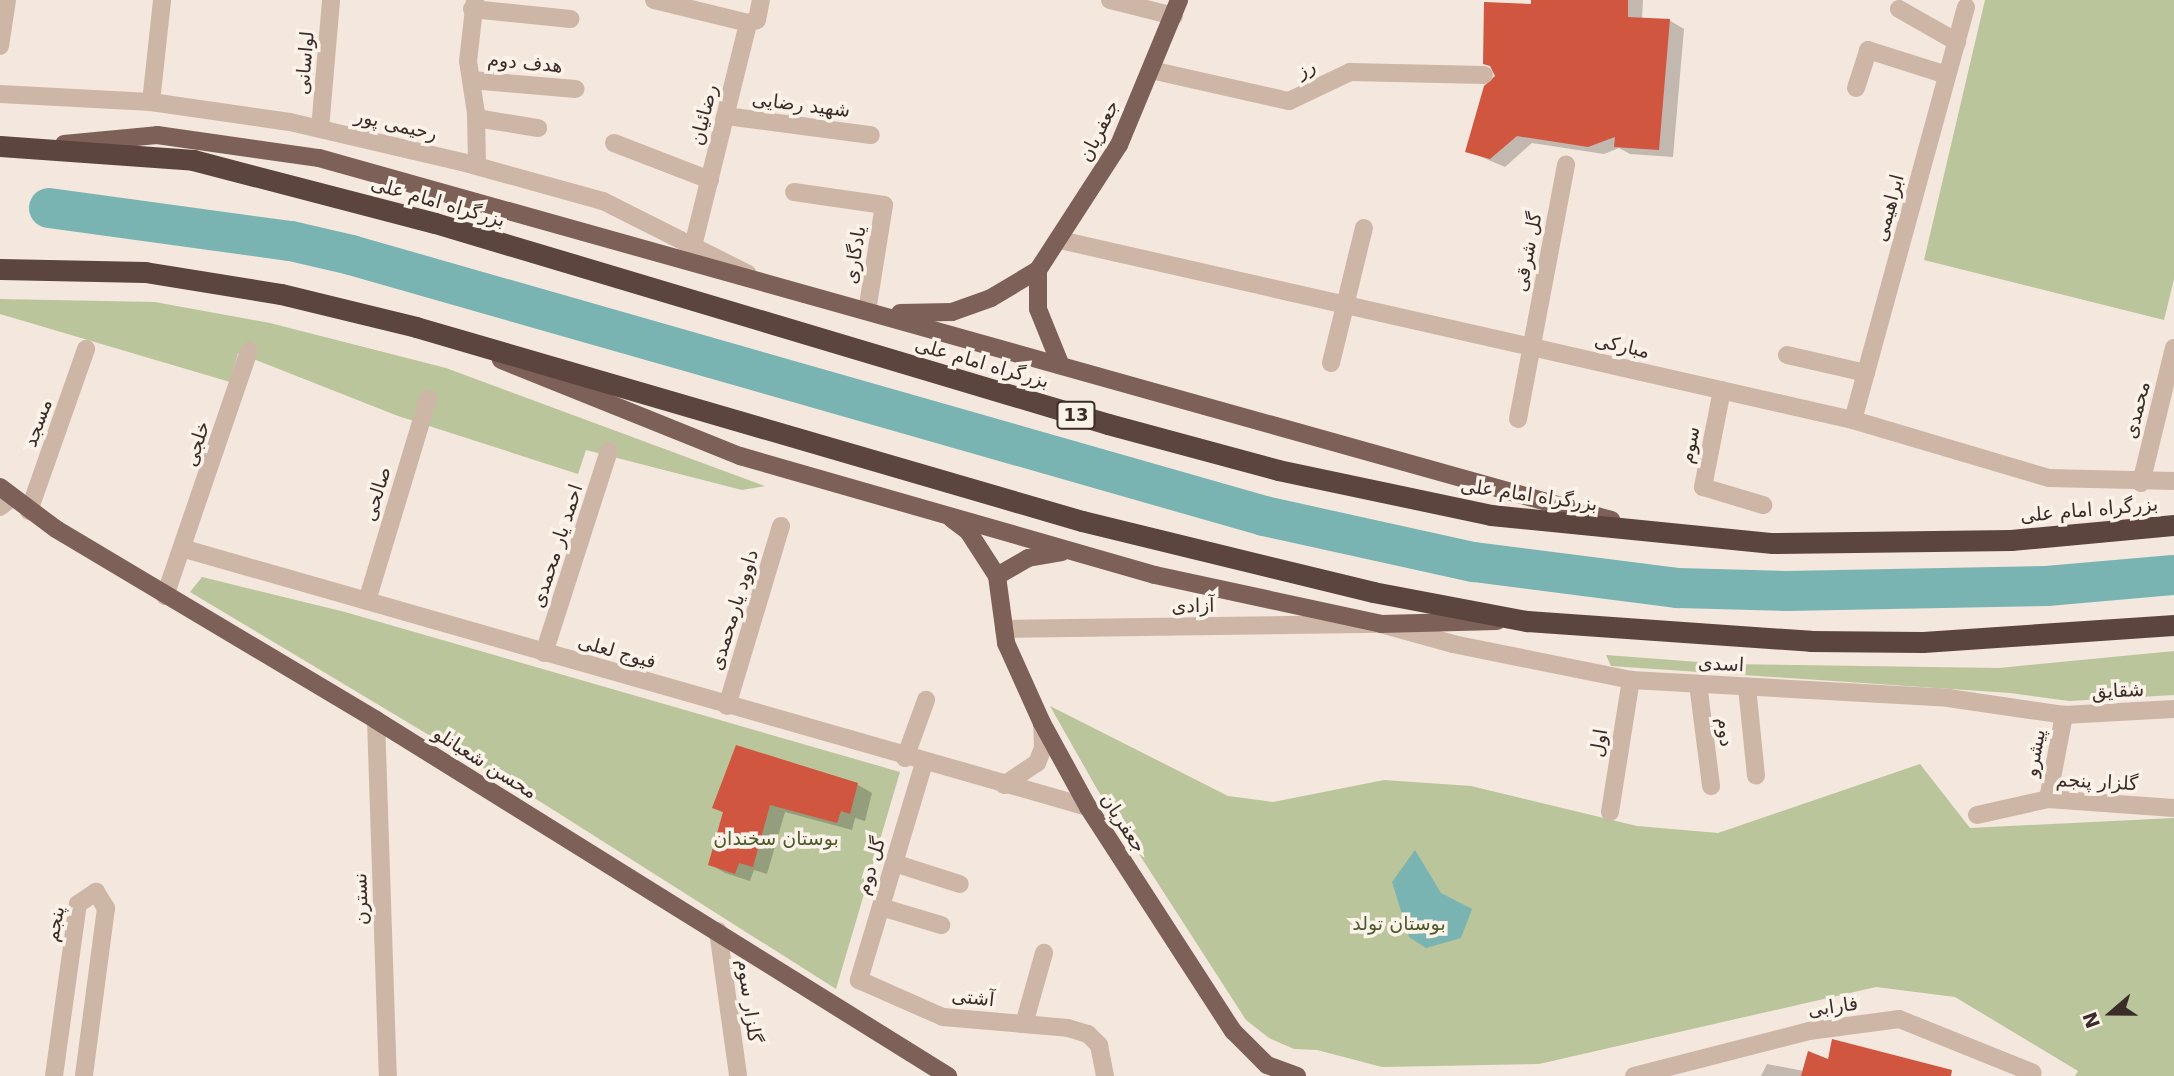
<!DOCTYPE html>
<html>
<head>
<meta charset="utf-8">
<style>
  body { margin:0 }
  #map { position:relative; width:2174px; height:1076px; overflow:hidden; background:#f4e7dd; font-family:"DejaVu Sans",Vazirmatn,sans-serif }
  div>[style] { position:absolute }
  .green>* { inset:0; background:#bac59b }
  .water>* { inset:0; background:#79b4b2 }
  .shadow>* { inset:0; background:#0003 }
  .river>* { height:40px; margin:-20px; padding:0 20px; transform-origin:20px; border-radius:20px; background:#79b4b2 }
  .building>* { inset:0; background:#d0563f }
  .minor>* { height:18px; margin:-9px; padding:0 9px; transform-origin:9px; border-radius:9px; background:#ceb6a7 }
  .major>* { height:18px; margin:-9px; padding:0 9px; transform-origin:9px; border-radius:9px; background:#7d6158 }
  .highway>* { height:21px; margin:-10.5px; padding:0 10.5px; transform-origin:10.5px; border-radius:10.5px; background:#5c453f }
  span { translate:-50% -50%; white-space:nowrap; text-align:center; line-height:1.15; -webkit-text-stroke:7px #fbf2ea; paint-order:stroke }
  .shield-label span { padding:2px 5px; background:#fbf2ea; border:2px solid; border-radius:5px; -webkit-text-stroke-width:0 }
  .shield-label { font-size:18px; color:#3a2c28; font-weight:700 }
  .street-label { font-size:19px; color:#3a2c28 }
  .park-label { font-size:19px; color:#4d5b2a }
  .north { position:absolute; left:2076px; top:978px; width:70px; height:70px; -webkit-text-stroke:5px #fbf2ea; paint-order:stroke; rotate:250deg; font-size:19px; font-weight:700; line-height:28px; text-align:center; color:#3a2c28 }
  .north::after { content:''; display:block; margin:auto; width:24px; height:32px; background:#3a2c28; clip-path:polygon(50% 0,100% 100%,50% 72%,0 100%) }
</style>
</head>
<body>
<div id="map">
  <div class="green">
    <div style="clip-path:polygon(1985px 0,2174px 0,2174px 279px,2164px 320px,1924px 260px)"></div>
    <div style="clip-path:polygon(0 299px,155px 302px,270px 323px,446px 368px,765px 486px,742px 490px,586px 450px,578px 474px,398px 416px,238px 353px,230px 382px,0 314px)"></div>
    <div style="clip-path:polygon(202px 577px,345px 612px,900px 772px,836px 989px,544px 804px,190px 592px)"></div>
    <div style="clip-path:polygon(2174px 651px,2174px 695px,2069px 701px,2010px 693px,1611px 666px,1606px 655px,1725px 664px,1999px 668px)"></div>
    <div style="clip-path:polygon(1050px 706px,1228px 796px,1273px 802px,1384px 780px,1471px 786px,1637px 826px,1718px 833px,1920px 764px,1970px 828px,2174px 818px,2174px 1076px,2075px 1076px,2078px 1071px,1955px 997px,1876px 987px,1539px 1064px,1382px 1067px,1317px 1050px,1294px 1049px,1269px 1038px,1246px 1020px,1097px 789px)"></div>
  </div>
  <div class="water">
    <div style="clip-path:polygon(1415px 850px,1441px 893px,1472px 909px,1461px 938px,1426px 948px,1409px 937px,1392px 882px)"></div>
  </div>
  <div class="shadow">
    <div style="clip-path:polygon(1532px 0,1643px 0,1642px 19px,1669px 20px,1684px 29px,1673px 157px,1630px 154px,1619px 148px,1604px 154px,1532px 143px,1505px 167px,1467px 151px)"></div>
    <div style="clip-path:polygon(737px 747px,858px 785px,872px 793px,865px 821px,855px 818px,852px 830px,785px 812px,767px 874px,754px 870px,750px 881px,725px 873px,710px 864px,724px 813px,714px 807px)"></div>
    <div style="clip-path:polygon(1829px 1061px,1948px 1076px,1761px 1076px,1767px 1064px,1804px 1071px)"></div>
  </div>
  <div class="river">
    <div style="left:49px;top:208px;width:244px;rotate:7.8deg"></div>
    <div style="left:291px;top:241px;width:62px;rotate:13.1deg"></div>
    <div style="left:351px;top:255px;width:950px;rotate:15.95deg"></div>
    <div style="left:1264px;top:516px;width:215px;rotate:12.4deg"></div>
    <div style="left:1474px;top:562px;width:206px;rotate:7.3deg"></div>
    <div style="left:1678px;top:588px;width:108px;rotate:1.6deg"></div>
    <div style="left:1786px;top:591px;width:261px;rotate:-1.1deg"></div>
    <div style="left:2047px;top:586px;width:127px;rotate:-5deg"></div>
  </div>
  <div class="building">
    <div style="clip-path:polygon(1531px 0,1628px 0,1628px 17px,1670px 19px,1659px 150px,1614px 147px,1615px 137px,1588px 147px,1517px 136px,1490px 159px,1465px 152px,1484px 86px,1495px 76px,1490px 66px,1483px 64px,1484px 2px,1531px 4px)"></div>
    <div style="clip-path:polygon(736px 745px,858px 783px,850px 814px,841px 811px,837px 823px,770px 805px,753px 867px,739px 863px,735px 874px,708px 865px,723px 812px,712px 808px)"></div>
    <div style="clip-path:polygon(1832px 1039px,1952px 1070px,1951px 1076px,1801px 1076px,1808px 1051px,1828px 1059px)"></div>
  </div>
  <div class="minor">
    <div style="left:475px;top:0;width:61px;rotate:96.5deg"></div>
    <div style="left:468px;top:61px;width:53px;rotate:81.3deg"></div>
    <div style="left:476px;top:113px;width:53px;rotate:88.9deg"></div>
    <div style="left:654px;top:0;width:97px;rotate:13.7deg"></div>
    <div style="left:1110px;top:0;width:66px;rotate:14deg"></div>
    <div style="left:472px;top:9px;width:99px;rotate:5.8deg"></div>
    <div style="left:1899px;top:9px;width:67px;rotate:29.6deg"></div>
    <div style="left:0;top:46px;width:47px;rotate:-81.3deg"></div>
    <div style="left:1151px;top:70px;width:141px;rotate:12.7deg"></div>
    <div style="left:1289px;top:101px;width:68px;rotate:-25.4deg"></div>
    <div style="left:1350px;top:72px;width:134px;rotate:1.3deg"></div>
    <div style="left:471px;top:80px;width:105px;rotate:4.9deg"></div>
    <div style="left:1856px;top:88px;width:40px;rotate:-72deg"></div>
    <div style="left:1868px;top:50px;width:83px;rotate:17.6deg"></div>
    <div style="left:0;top:94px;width:151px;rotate:3deg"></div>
    <div style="left:151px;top:102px;width:140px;rotate:8.2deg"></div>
    <div style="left:290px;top:122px;width:177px;rotate:13.1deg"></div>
    <div style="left:462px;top:162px;width:146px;rotate:15.5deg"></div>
    <div style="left:603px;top:201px;width:162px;rotate:26.7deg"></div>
    <div style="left:151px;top:102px;width:103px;rotate:-83.8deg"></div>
    <div style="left:726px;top:116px;width:146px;rotate:7.5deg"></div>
    <div style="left:476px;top:118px;width:63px;rotate:9.2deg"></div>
    <div style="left:320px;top:129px;width:129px;rotate:-85.1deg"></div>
    <div style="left:614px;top:143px;width:103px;rotate:21.1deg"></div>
    <div style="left:794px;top:192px;width:91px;rotate:8.2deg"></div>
    <div style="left:884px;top:205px;width:107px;rotate:99.1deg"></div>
    <div style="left:1060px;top:240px;width:813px;rotate:12.79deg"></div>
    <div style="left:1853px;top:420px;width:204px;rotate:16.5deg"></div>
    <div style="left:2049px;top:478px;width:125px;rotate:1.4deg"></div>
    <div style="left:693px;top:246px;width:230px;rotate:-76.1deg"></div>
    <div style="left:748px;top:23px;width:9px;rotate:-18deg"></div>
    <div style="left:757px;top:20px;width:20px;rotate:-79deg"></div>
    <div style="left:1787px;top:355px;width:81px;rotate:12.8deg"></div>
    <div style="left:1331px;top:363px;width:139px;rotate:-76.3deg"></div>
    <div style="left:1722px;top:390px;width:99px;rotate:101.1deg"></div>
    <div style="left:1703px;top:487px;width:63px;rotate:16.7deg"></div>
    <div style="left:1518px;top:419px;width:259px;rotate:-79.3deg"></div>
    <div style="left:1853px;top:420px;width:428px;rotate:-74.7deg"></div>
    <div style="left:2141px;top:483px;width:139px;rotate:-76.3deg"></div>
    <div style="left:0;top:507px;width:14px;rotate:-39deg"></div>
    <div style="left:29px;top:511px;width:172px;rotate:-70.6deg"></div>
    <div style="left:185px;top:549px;width:939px;rotate:15.95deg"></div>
    <div style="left:165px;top:596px;width:259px;rotate:-71.1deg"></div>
    <div style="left:367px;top:601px;width:211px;rotate:-73.2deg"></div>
    <div style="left:1004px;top:629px;width:377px;rotate:-0.8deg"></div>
    <div style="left:1381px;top:624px;width:75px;rotate:15.5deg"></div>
    <div style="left:1453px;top:644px;width:182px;rotate:11.4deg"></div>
    <div style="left:1631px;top:680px;width:318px;rotate:3.2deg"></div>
    <div style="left:1948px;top:698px;width:117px;rotate:8.3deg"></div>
    <div style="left:2064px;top:715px;width:110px;rotate:-3.1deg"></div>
    <div style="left:544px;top:653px;width:212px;rotate:-72.2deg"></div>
    <div style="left:1698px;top:684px;width:103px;rotate:82.7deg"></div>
    <div style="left:1747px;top:687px;width:89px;rotate:84.2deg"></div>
    <div style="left:727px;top:706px;width:188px;rotate:-73.3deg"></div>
    <div style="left:376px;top:720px;width:356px;rotate:88.1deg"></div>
    <div style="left:905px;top:758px;width:62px;rotate:-70.1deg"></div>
    <div style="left:924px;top:763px;width:227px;rotate:106.7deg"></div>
    <div style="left:859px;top:980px;width:92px;rotate:23.8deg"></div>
    <div style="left:943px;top:1017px;width:125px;rotate:5deg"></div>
    <div style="left:1068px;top:1028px;width:21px;rotate:17deg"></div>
    <div style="left:1088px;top:1034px;width:16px;rotate:45deg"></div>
    <div style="left:1099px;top:1045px;width:32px;rotate:79deg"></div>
    <div style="left:1004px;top:785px;width:40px;rotate:-34deg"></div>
    <div style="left:1037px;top:763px;width:16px;rotate:-68deg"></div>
    <div style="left:1043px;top:748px;width:25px;rotate:-92deg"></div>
    <div style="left:2048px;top:799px;width:86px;rotate:-79.2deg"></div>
    <div style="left:1610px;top:812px;width:134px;rotate:-81deg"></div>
    <div style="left:1977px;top:815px;width:73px;rotate:-12.7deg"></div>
    <div style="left:2048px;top:799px;width:126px;rotate:4.1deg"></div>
    <div style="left:894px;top:863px;width:69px;rotate:17.7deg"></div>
    <div style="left:881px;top:907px;width:63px;rotate:16.7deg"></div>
    <div style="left:718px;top:931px;width:146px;rotate:82.1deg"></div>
    <div style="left:1024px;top:1024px;width:74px;rotate:-74.3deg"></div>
    <div style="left:54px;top:1076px;width:174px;rotate:-82.1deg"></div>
    <div style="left:78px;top:904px;width:22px;rotate:-34deg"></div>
    <div style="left:96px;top:892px;width:19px;rotate:58deg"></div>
    <div style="left:106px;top:908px;width:169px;rotate:97.5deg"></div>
    <div style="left:1634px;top:1076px;width:181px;rotate:-14.4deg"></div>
    <div style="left:1809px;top:1031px;width:91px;rotate:-7.6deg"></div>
    <div style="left:1899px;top:1019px;width:144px;rotate:21.9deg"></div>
  </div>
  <div class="major">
    <div style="left:64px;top:144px;width:93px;rotate:-5.5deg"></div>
    <div style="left:157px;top:135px;width:164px;rotate:8.1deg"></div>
    <div style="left:319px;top:158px;width:1342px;rotate:15.65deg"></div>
    <div style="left:1038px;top:270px;width:39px;rotate:90deg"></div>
    <div style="left:1038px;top:309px;width:61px;rotate:68deg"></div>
    <div style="left:900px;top:313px;width:52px;rotate:-1.1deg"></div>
    <div style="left:952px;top:312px;width:41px;rotate:-19.7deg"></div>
    <div style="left:991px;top:298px;width:55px;rotate:-30.8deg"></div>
    <div style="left:1038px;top:270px;width:149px;rotate:-57.1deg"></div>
    <div style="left:1119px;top:145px;width:157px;rotate:-67.5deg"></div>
    <div style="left:501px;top:360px;width:258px;rotate:21.9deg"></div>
    <div style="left:740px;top:456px;width:432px;rotate:16deg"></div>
    <div style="left:1155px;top:575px;width:231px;rotate:12.2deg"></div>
    <div style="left:1381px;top:624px;width:116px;rotate:-1.5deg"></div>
    <div style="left:0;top:487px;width:70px;rotate:36.9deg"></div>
    <div style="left:56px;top:529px;width:373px;rotate:30.8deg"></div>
    <div style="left:376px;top:720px;width:674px;rotate:31.9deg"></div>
    <div style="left:952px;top:519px;width:20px;rotate:37deg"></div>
    <div style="left:968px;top:531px;width:54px;rotate:57.2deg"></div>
    <div style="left:997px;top:576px;width:68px;rotate:82.3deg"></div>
    <div style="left:1006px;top:643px;width:88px;rotate:65.8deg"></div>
    <div style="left:1042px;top:723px;width:96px;rotate:61.3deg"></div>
    <div style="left:1088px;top:807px;width:267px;rotate:57.1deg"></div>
    <div style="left:1233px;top:1031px;width:48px;rotate:45deg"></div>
    <div style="left:1267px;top:1065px;width:32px;rotate:20deg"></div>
    <div style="left:997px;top:576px;width:36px;rotate:-30deg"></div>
    <div style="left:1028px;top:558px;width:34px;rotate:-10deg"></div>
  </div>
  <div class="highway">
    <div style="left:0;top:146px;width:194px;rotate:4.1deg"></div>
    <div style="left:193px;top:160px;width:250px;rotate:14.6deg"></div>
    <div style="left:435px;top:223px;width:702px;rotate:16.63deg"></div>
    <div style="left:1108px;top:424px;width:176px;rotate:15.1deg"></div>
    <div style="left:1278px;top:470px;width:218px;rotate:11.9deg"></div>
    <div style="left:1491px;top:515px;width:283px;rotate:5.7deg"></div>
    <div style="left:1773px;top:543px;width:238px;rotate:-0.7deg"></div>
    <div style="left:2011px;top:540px;width:164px;rotate:-5.3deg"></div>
    <div style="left:0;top:269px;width:145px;rotate:1.2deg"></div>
    <div style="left:145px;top:272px;width:138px;rotate:9.2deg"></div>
    <div style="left:281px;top:294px;width:139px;rotate:13.7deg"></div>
    <div style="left:416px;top:327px;width:694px;rotate:16.24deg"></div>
    <div style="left:1082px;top:521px;width:300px;rotate:13.7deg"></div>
    <div style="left:1373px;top:592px;width:157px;rotate:10.7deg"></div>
    <div style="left:1527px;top:621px;width:284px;rotate:4deg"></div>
    <div style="left:1810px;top:641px;width:113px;rotate:0.5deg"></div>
    <div style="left:1923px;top:642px;width:252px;rotate:-3.9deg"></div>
  </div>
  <div class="shield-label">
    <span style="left:1076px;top:415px">13</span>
  </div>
  <div class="street-label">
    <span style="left:305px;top:63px;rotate:-85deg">لواسانی</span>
    <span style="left:525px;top:63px;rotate:5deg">هدف دوم</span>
    <span style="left:1306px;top:69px;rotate:-27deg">رز</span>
    <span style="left:801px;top:105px;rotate:7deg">شهید رضایی</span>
    <span style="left:704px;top:115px;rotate:-76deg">رضائیان</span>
    <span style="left:396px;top:125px;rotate:13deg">رحیمی پور</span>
    <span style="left:1099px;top:131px;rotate:-63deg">جعفریان</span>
    <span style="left:438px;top:202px;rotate:16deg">بزرگراه امام علی</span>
    <span style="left:1889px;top:208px;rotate:-75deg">ابراهیمی</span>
    <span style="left:1528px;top:252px;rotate:-79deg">گل شرقی</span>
    <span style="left:855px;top:255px;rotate:-81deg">یادگاری</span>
    <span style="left:1622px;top:346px;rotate:13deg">مبارکی</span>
    <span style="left:982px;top:363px;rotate:16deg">بزرگراه امام علی</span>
    <span style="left:2137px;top:410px;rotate:-76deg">محمدی</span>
    <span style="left:38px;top:423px;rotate:-70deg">مسجد</span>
    <span style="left:197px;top:444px;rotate:-72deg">خلجی</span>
    <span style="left:1690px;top:445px;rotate:-79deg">سوم</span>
    <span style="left:377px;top:494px;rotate:-73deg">صالحی</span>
    <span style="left:1529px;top:495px;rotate:8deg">بزرگراه امام علی</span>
    <span style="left:2089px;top:510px;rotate:-5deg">بزرگراه امام علی</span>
    <span style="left:557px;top:546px;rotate:-72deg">احمد یار محمدی</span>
    <span style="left:1193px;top:606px;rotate:-1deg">آزادی</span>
    <span style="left:734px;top:610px;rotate:-73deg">داوود یارمحمدی</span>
    <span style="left:617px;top:652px;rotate:16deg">فیوج لعلی</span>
    <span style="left:1721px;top:664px;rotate:3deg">اسدی</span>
    <span style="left:2118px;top:691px;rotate:-3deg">شقایق</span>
    <span style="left:1725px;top:732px;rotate:82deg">دوم</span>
    <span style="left:1599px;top:743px;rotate:-81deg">اول</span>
    <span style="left:2035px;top:753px;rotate:-80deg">پیشرو</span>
    <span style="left:485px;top:763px;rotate:32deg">محسن شعبانلو</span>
    <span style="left:2097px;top:782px;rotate:3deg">گلزار پنجم</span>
    <span style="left:1123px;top:823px;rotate:57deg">جعفریان</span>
    <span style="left:871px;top:866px;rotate:-73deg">گل دوم</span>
    <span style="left:361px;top:899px;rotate:-92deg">نسترن</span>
    <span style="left:55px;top:924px;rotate:-79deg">پنجم</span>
    <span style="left:973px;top:998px;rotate:6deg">آشتی</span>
    <span style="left:749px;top:1001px;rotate:82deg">گلزار سوم</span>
    <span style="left:1833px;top:1007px;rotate:-8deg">فارابی</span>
  </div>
  <div class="park-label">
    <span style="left:776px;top:839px">بوستان سخندان</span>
    <span style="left:1399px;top:924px">بوستان تولد</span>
  </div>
  <div class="north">N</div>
</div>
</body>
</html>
